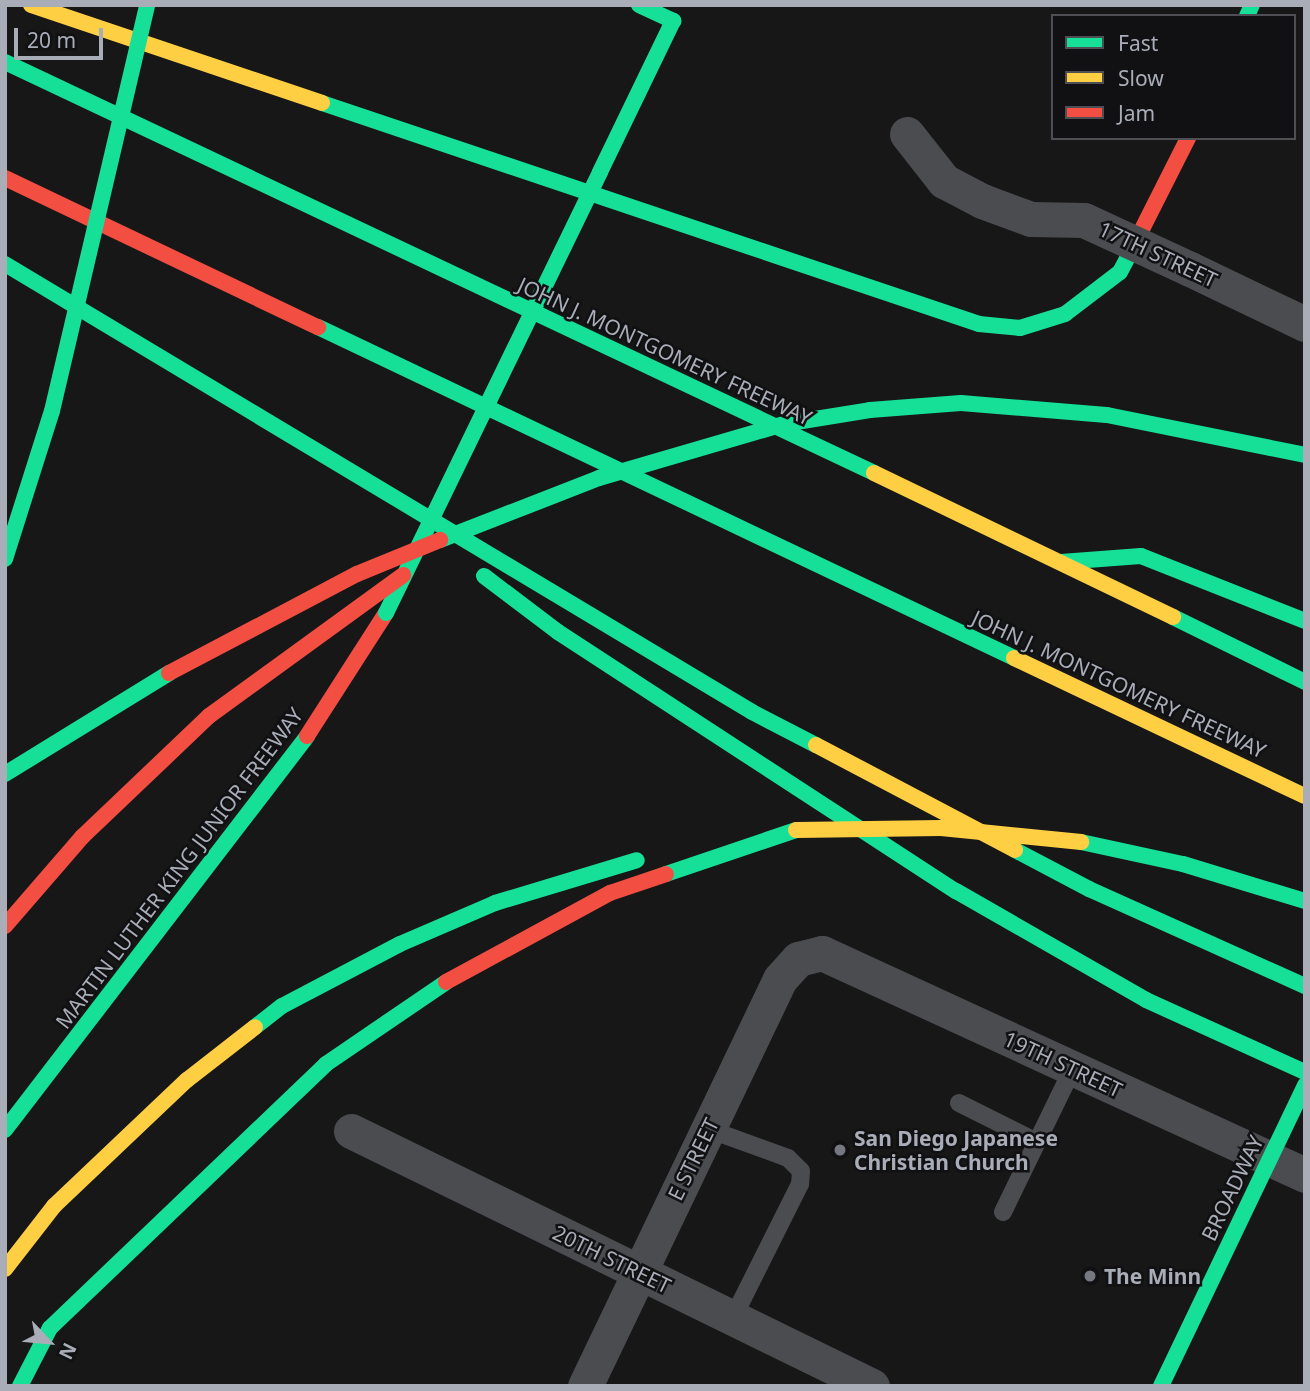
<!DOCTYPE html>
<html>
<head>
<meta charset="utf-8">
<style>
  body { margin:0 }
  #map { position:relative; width:1310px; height:1391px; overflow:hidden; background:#171717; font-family:"Noto Sans",sans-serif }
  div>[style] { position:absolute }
  .lane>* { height:18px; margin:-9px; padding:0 9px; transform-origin:9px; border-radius:9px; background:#4b4c50 }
  .street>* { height:35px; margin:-17.5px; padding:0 17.5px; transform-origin:17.5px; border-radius:17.5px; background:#4b4c50 }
  .fast>* { height:16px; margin:-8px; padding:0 8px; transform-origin:8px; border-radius:8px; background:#16e098 }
  .slow>* { height:16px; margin:-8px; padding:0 8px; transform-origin:8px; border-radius:8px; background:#ffcf43 }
  .jam>* { height:16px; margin:-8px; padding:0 8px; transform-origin:8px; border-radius:8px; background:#f24e42 }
  .street-bridge>* { height:35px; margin:-17.5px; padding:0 17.5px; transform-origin:17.5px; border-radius:17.5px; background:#4b4c50 }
  .fast-bridge>* { height:16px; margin:-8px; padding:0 8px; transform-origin:8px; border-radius:8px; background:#16e098 }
  .slow-bridge>* { height:16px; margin:-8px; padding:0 8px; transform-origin:8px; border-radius:8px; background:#ffcf43 }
  .jam-bridge>* { height:16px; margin:-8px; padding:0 8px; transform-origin:8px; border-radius:8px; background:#f24e42 }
  .dots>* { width:19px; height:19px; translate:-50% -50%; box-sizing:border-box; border:4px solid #111113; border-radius:50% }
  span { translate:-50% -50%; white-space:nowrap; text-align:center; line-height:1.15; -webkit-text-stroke:5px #111113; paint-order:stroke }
  .street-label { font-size:21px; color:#a8adb8 }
  .poi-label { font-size:21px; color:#a8adb8; font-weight:700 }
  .left { translate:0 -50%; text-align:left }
  .frame { position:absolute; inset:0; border:7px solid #a8adb8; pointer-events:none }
  .legend { position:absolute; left:1051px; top:14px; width:245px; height:126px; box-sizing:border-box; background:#111113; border:2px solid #4d4f55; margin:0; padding:9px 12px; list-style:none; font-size:21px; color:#a8adb8 }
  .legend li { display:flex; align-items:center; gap:14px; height:35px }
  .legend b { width:35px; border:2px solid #4d4f55 }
  .north { position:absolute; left:14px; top:1307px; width:70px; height:70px; -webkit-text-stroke:5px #111113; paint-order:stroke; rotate:116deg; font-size:19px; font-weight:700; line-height:28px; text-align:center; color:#a8adb8 }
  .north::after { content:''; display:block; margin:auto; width:24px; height:32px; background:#a8adb8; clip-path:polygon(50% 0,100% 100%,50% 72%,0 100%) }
  .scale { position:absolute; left:14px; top:28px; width:89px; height:32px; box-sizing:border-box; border:4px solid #a8adb8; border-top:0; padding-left:9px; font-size:21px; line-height:24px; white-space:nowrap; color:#a8adb8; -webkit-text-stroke:5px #111113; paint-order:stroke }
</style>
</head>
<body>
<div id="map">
  <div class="lane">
    <div style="left:959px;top:1103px;width:87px;rotate:26.6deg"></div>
    <div style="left:708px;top:1129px;width:85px;rotate:19.9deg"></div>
    <div style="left:788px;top:1158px;width:18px;rotate:45deg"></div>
    <div style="left:801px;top:1171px;width:13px;rotate:94deg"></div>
    <div style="left:800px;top:1184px;width:150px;rotate:116.6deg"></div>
    <div style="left:1003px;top:1212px;width:160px;rotate:-64.1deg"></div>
  </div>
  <div class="street">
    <div style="left:907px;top:134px;width:60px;rotate:51.8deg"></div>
    <div style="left:944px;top:181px;width:43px;rotate:27.8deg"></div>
    <div style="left:982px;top:201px;width:52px;rotate:20.2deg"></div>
    <div style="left:1031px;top:219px;width:53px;rotate:1.1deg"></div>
    <div style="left:1190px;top:269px;width:127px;rotate:25.6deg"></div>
    <div style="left:351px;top:1131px;width:580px;rotate:26.08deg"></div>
    <div style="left:585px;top:1386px;width:451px;rotate:-64.4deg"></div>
    <div style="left:780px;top:979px;width:27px;rotate:-48deg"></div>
    <div style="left:798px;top:959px;width:25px;rotate:-14deg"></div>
    <div style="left:822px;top:953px;width:532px;rotate:24.68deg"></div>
  </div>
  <div class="fast">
    <div style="left:639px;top:5px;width:38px;rotate:25deg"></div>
    <div style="left:1247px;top:16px;width:12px;rotate:-66deg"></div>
    <div style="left:5px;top:62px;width:961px;rotate:25.31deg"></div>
    <div style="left:322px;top:103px;width:693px;rotate:18.59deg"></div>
    <div style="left:979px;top:324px;width:41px;rotate:5.6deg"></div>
    <div style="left:1020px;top:328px;width:47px;rotate:-17.3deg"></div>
    <div style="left:1065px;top:314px;width:69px;rotate:-37.4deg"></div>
    <div style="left:1120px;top:272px;width:24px;rotate:-62deg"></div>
    <div style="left:600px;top:172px;width:168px;rotate:-64.2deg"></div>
    <div style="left:5px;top:264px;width:871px;rotate:30.95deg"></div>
    <div style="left:752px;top:712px;width:72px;rotate:27.3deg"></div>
    <div style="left:318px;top:327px;width:771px;rotate:25.43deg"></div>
    <div style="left:5px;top:559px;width:155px;rotate:-72.4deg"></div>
    <div style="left:1061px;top:562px;width:80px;rotate:-4.3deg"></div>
    <div style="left:1141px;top:556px;width:176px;rotate:21.6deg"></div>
    <div style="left:484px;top:576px;width:93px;rotate:37.1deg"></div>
    <div style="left:558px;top:632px;width:475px;rotate:33.1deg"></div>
    <div style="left:956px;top:891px;width:219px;rotate:29.8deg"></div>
    <div style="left:1146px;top:1000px;width:175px;rotate:24.4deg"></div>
    <div style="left:1173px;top:617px;width:147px;rotate:26.2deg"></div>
    <div style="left:5px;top:774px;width:193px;rotate:-31.6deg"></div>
    <div style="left:1081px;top:842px;width:104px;rotate:12.2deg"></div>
    <div style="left:1183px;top:864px;width:127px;rotate:16.9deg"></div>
    <div style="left:1015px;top:850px;width:84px;rotate:27.8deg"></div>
    <div style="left:1089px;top:889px;width:237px;rotate:24.2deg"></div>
    <div style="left:666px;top:874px;width:137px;rotate:-18.7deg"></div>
    <div style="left:255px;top:1027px;width:34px;rotate:-38deg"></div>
    <div style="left:282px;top:1006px;width:133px;rotate:-27.7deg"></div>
    <div style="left:400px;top:944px;width:103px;rotate:-23.3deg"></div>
    <div style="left:495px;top:903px;width:148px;rotate:-16.8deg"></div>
    <div style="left:5px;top:1130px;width:496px;rotate:-52.5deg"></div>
    <div style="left:20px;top:1386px;width:65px;rotate:-62.7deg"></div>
    <div style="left:50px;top:1328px;width:382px;rotate:-43.7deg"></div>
    <div style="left:326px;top:1064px;width:145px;rotate:-34.3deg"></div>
    <div style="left:1161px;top:1386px;width:334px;rotate:-64.4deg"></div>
  </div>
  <div class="slow">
    <div style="left:31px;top:5px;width:307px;rotate:18.6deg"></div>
    <div style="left:874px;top:473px;width:332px;rotate:25.7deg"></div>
    <div style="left:1014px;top:658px;width:322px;rotate:25.4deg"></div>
    <div style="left:816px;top:745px;width:225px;rotate:27.8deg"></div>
    <div style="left:5px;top:1269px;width:80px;rotate:-52.1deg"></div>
    <div style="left:54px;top:1206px;width:183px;rotate:-43.5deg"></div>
    <div style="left:187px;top:1080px;width:86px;rotate:-37.9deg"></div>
  </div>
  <div class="jam">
    <div style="left:5px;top:178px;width:347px;rotate:25.5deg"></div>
    <div style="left:1131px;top:251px;width:127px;rotate:-63.2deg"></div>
    <div style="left:307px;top:736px;width:146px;rotate:-57.3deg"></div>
    <div style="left:5px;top:926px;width:118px;rotate:-49.1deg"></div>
    <div style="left:82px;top:837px;width:175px;rotate:-43.6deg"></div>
    <div style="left:446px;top:982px;width:187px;rotate:-28.5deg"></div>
    <div style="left:610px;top:893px;width:59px;rotate:-18.7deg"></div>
  </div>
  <div class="street-bridge">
    <div style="left:1084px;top:220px;width:117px;rotate:24.8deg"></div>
  </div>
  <div class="fast-bridge">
    <div style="left:52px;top:411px;width:417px;rotate:-76.8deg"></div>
    <div style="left:440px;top:540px;width:171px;rotate:-21.3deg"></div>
    <div style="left:599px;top:478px;width:193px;rotate:-16.3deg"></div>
    <div style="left:784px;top:424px;width:87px;rotate:-9.2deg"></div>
    <div style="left:870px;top:410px;width:91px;rotate:-4.4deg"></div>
    <div style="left:961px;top:403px;width:146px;rotate:4.7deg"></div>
    <div style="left:1107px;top:415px;width:202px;rotate:11.4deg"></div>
    <div style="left:386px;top:613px;width:490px;rotate:-64.1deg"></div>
  </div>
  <div class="slow-bridge">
    <div style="left:796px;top:830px;width:145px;rotate:-0.8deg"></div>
    <div style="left:941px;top:828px;width:141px;rotate:5.7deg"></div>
  </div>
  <div class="jam-bridge">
    <div style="left:169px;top:673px;width:212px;rotate:-27.8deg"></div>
    <div style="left:357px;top:574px;width:90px;rotate:-22.3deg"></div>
    <div style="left:209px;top:716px;width:240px;rotate:-36deg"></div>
  </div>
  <div class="dots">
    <div style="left:840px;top:1150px;background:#757880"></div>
    <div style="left:1090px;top:1276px;background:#757880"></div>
  </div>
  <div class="street-label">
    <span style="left:1158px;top:254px;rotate:25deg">17TH STREET</span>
    <span style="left:665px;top:351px;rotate:25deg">JOHN J. MONTGOMERY FREEWAY</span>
    <span style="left:1119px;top:684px;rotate:25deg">JOHN J. MONTGOMERY FREEWAY</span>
    <span style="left:179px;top:868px;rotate:-53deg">MARTIN LUTHER KING JUNIOR FREEWAY</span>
    <span style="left:1063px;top:1064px;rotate:25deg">19TH STREET</span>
    <span style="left:693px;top:1159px;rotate:-64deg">E STREET</span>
    <span style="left:1232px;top:1188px;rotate:-64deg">BROADWAY</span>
    <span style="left:612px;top:1259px;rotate:26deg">20TH STREET</span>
  </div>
  <div class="poi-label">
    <span class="left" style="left:854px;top:1150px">San Diego Japanese<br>Christian Church</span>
    <span class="left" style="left:1104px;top:1276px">The Minn</span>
  </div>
  <div class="frame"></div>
  <ul class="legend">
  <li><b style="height:9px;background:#16e098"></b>Fast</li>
  <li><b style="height:9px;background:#ffcf43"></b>Slow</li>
  <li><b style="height:9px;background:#f24e42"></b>Jam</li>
  </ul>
  <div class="north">N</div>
  <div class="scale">20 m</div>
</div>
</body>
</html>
